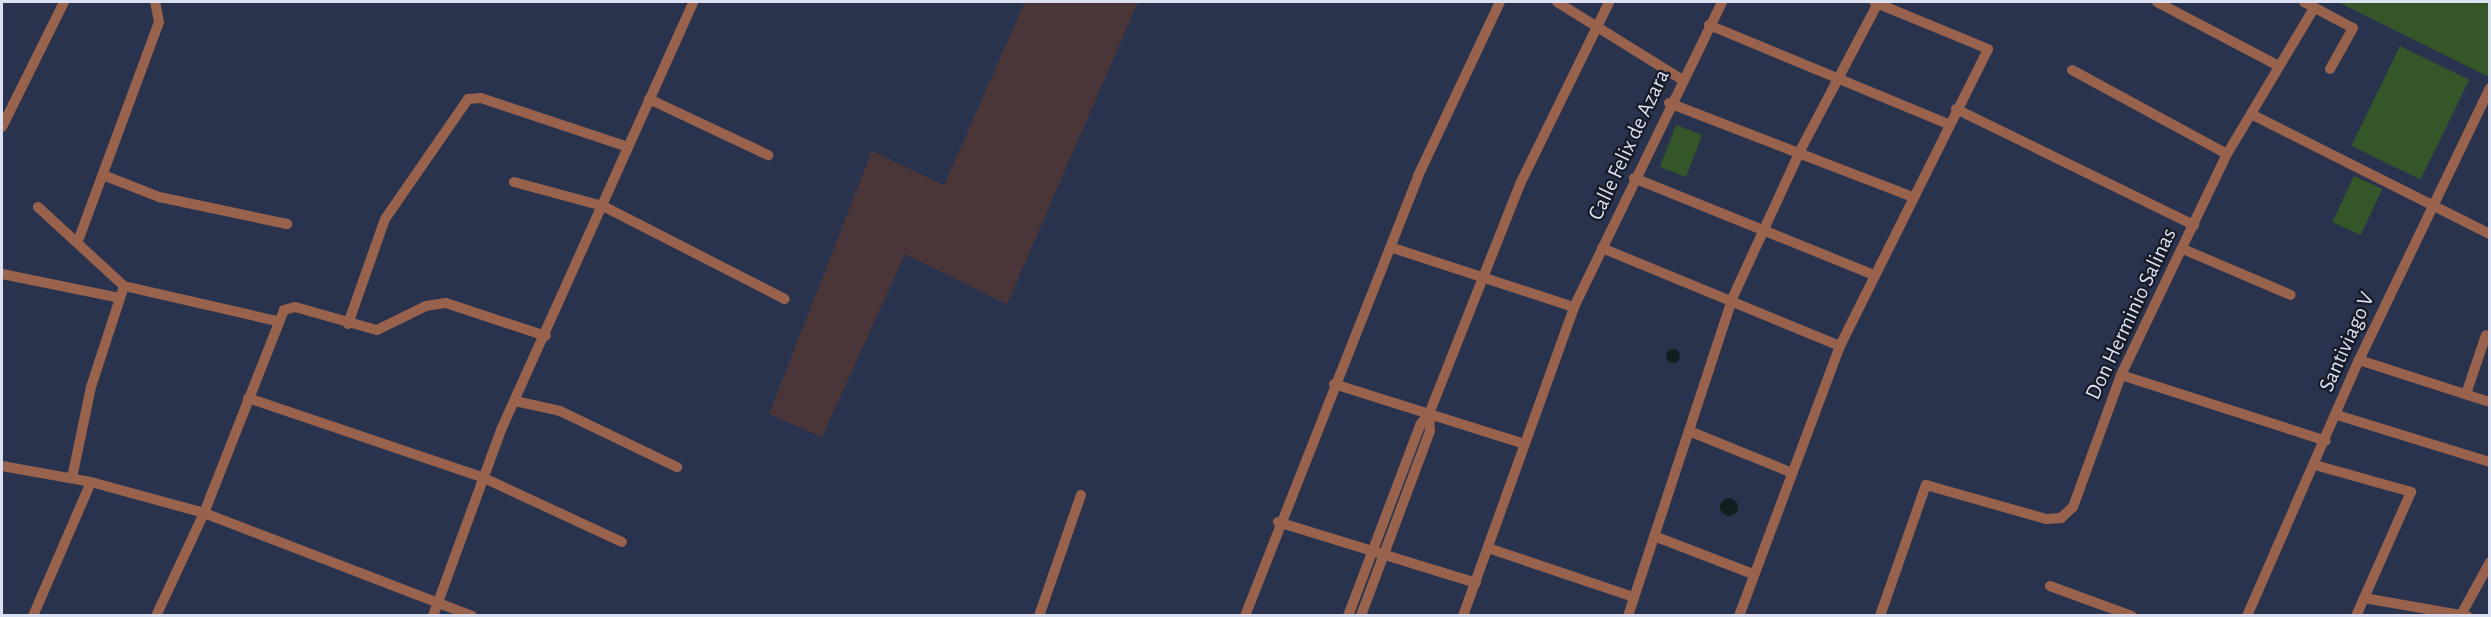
<!DOCTYPE html>
<html>
<head>
<meta charset="utf-8">
<style>
  body { margin:0 }
  #map { position:relative; width:2491px; height:617px; overflow:hidden; background:#2a334d; font-family:"Alegreya Sans",sans-serif }
  div>[style] { position:absolute }
  .industrial>* { inset:0; background:#4a3539 }
  .green>* { inset:0; background:#345629; transform-origin:0 0 }
  .water>* { inset:0; background:#102021 }
  .round { border-radius:50% }
  .street>* { height:10px; margin:-5px; padding:0 5px; transform-origin:5px; border-radius:5px; background:#98624d }
  span { translate:-50% -50%; white-space:nowrap; text-align:center; line-height:1.15; -webkit-text-stroke:4.5px #171b27; paint-order:stroke }
  .street-label { font-size:22px; color:#dbe1f2 }
  .frame { position:absolute; inset:0; border:3px solid #dbe1f2; pointer-events:none }
</style>
</head>
<body>
<div id="map">
  <div class="industrial">
    <div style="clip-path:polygon(1025px 2px,1138px 2px,1007px 304px,905px 254px,822px 437px,769px 414px,872px 151px,944px 185px)"></div>
  </div>
  <div class="green">
    <div style="clip-path:polygon(2338px 2px,2489px 2px,2489px 77px)"></div>
    <div style="left:2400px;top:46px;width:77px;height:111px;rotate:26deg"></div>
    <div style="left:1676px;top:125px;width:28px;height:45px;rotate:21deg"></div>
    <div style="left:2354px;top:176px;width:31px;height:51px;rotate:25deg"></div>
  </div>
  <div class="water">
    <div class="round" style="left:1666px;top:349px;width:14px;height:14px"></div>
    <div class="round" style="left:1720px;top:498px;width:18px;height:18px"></div>
  </div>
  <div class="street">
    <div style="left:1557px;top:2px;width:146px;rotate:31.8deg"></div>
    <div style="left:2157px;top:2px;width:136px;rotate:27.7deg"></div>
    <div style="left:2304px;top:2px;width:55px;rotate:28deg"></div>
    <div style="left:2353px;top:28px;width:47px;rotate:119.3deg"></div>
    <div style="left:1709px;top:25px;width:259px;rotate:22.5deg"></div>
    <div style="left:2072px;top:70px;width:176px;rotate:28.5deg"></div>
    <div style="left:649px;top:99px;width:132px;rotate:25.2deg"></div>
    <div style="left:1669px;top:103px;width:261px;rotate:21.1deg"></div>
    <div style="left:1956px;top:109px;width:265px;rotate:26deg"></div>
    <div style="left:2251px;top:114px;width:267px;rotate:26.7deg"></div>
    <div style="left:2px;top:127px;width:140px;rotate:-63.6deg"></div>
    <div style="left:103px;top:175px;width:60px;rotate:21.4deg"></div>
    <div style="left:159px;top:197px;width:131px;rotate:11.9deg"></div>
    <div style="left:1634px;top:178px;width:259px;rotate:22deg"></div>
    <div style="left:514px;top:182px;width:92px;rotate:15.1deg"></div>
    <div style="left:603px;top:206px;width:204px;rotate:27.1deg"></div>
    <div style="left:38px;top:207px;width:117px;rotate:42.6deg"></div>
    <div style="left:124px;top:286px;width:157px;rotate:12.9deg"></div>
    <div style="left:78px;top:241px;width:233px;rotate:-69.7deg"></div>
    <div style="left:159px;top:22px;width:20px;rotate:-101deg"></div>
    <div style="left:1393px;top:248px;width:190px;rotate:18.1deg"></div>
    <div style="left:1602px;top:248px;width:257px;rotate:22.4deg"></div>
    <div style="left:2183px;top:249px;width:117px;rotate:23.1deg"></div>
    <div style="left:2px;top:274px;width:120px;rotate:11.5deg"></div>
    <div style="left:348px;top:324px;width:111px;rotate:-70.6deg"></div>
    <div style="left:385px;top:219px;width:146px;rotate:-55.3deg"></div>
    <div style="left:468px;top:99px;width:13px;rotate:-4deg"></div>
    <div style="left:481px;top:98px;width:155px;rotate:18.4deg"></div>
    <div style="left:2359px;top:360px;width:138px;rotate:17.8deg"></div>
    <div style="left:2121px;top:375px;width:215px;rotate:17.8deg"></div>
    <div style="left:1334px;top:384px;width:199px;rotate:17.5deg"></div>
    <div style="left:2466px;top:394px;width:62px;rotate:-71.3deg"></div>
    <div style="left:248px;top:398px;width:249px;rotate:18.7deg"></div>
    <div style="left:484px;top:478px;width:152px;rotate:24.9deg"></div>
    <div style="left:515px;top:401px;width:46px;rotate:12.5deg"></div>
    <div style="left:560px;top:411px;width:130px;rotate:25.6deg"></div>
    <div style="left:1429px;top:414px;width:247px;rotate:-68.4deg"></div>
    <div style="left:1520px;top:184px;width:203px;rotate:-63.9deg"></div>
    <div style="left:2337px;top:415px;width:160px;rotate:17.1deg"></div>
    <div style="left:1689px;top:431px;width:109px;rotate:22.1deg"></div>
    <div style="left:2315px;top:465px;width:100px;rotate:15.7deg"></div>
    <div style="left:2411px;top:492px;width:136px;rotate:113.9deg"></div>
    <div style="left:2px;top:466px;width:90px;rotate:10.2deg"></div>
    <div style="left:91px;top:482px;width:117px;rotate:15.3deg"></div>
    <div style="left:204px;top:513px;width:287px;rotate:21deg"></div>
    <div style="left:72px;top:478px;width:93px;rotate:-78.2deg"></div>
    <div style="left:91px;top:387px;width:106px;rotate:-71.9deg"></div>
    <div style="left:1278px;top:522px;width:207px;rotate:17.1deg"></div>
    <div style="left:1654px;top:536px;width:106px;rotate:21deg"></div>
    <div style="left:1488px;top:548px;width:154px;rotate:18.6deg"></div>
    <div style="left:2050px;top:586px;width:87px;rotate:20.1deg"></div>
    <div style="left:2364px;top:598px;width:105px;rotate:9.9deg"></div>
    <div style="left:2462px;top:613px;width:58px;rotate:-61.2deg"></div>
    <div style="left:33px;top:616px;width:146px;rotate:-66.6deg"></div>
    <div style="left:156px;top:616px;width:114px;rotate:-65deg"></div>
    <div style="left:204px;top:513px;width:218px;rotate:-68.5deg"></div>
    <div style="left:284px;top:310px;width:11px;rotate:-15deg"></div>
    <div style="left:295px;top:307px;width:85px;rotate:15.7deg"></div>
    <div style="left:377px;top:330px;width:55px;rotate:-26.1deg"></div>
    <div style="left:426px;top:306px;width:20px;rotate:-9deg"></div>
    <div style="left:446px;top:303px;width:105px;rotate:18.3deg"></div>
    <div style="left:433px;top:616px;width:198px;rotate:-69.9deg"></div>
    <div style="left:501px;top:430px;width:469px;rotate:-65.8deg"></div>
    <div style="left:1039px;top:616px;width:128px;rotate:-70.9deg"></div>
    <div style="left:1245px;top:616px;width:473px;rotate:-68.5deg"></div>
    <div style="left:1418px;top:176px;width:192px;rotate:-64.8deg"></div>
    <div style="left:1348px;top:616px;width:204px;rotate:-69.3deg"></div>
    <div style="left:1420px;top:425px;width:14px;rotate:-51deg"></div>
    <div style="left:1429px;top:414px;width:17px;rotate:87deg"></div>
    <div style="left:1430px;top:431px;width:197px;rotate:110.5deg"></div>
    <div style="left:1463px;top:616px;width:328px;rotate:-70.2deg"></div>
    <div style="left:1574px;top:307px;width:339px;rotate:-64.1deg"></div>
    <div style="left:1628px;top:616px;width:334px;rotate:-71.8deg"></div>
    <div style="left:1732px;top:299px;width:163px;rotate:-65.3deg"></div>
    <div style="left:1800px;top:151px;width:167px;rotate:-62.2deg"></div>
    <div style="left:1739px;top:616px;width:288px;rotate:-69.5deg"></div>
    <div style="left:1840px;top:346px;width:332px;rotate:-63.5deg"></div>
    <div style="left:1988px;top:49px;width:123px;rotate:-157.6deg"></div>
    <div style="left:1880px;top:616px;width:139px;rotate:-70.7deg"></div>
    <div style="left:1926px;top:485px;width:125px;rotate:15.8deg"></div>
    <div style="left:2046px;top:519px;width:15px;rotate:-4deg"></div>
    <div style="left:2061px;top:518px;width:16px;rotate:-43deg"></div>
    <div style="left:2073px;top:507px;width:140px;rotate:-70deg"></div>
    <div style="left:2121px;top:375px;width:245px;rotate:-64.4deg"></div>
    <div style="left:2227px;top:154px;width:170px;rotate:-59.2deg"></div>
    <div style="left:2247px;top:616px;width:279px;rotate:-66.4deg"></div>
    <div style="left:2359px;top:360px;width:302px;rotate:-64.3deg"></div>
  </div>
  <div class="street-label">
    <span style="left:1629px;top:145px;rotate:-65deg">Calle Felix de Azara</span>
    <span style="left:2131px;top:314px;rotate:-65deg">Don Herminio Salinas</span>
    <span style="left:2347px;top:342px;rotate:-66deg">Santiviago V</span>
  </div>
  <div class="frame"></div>
</div>
</body>
</html>
